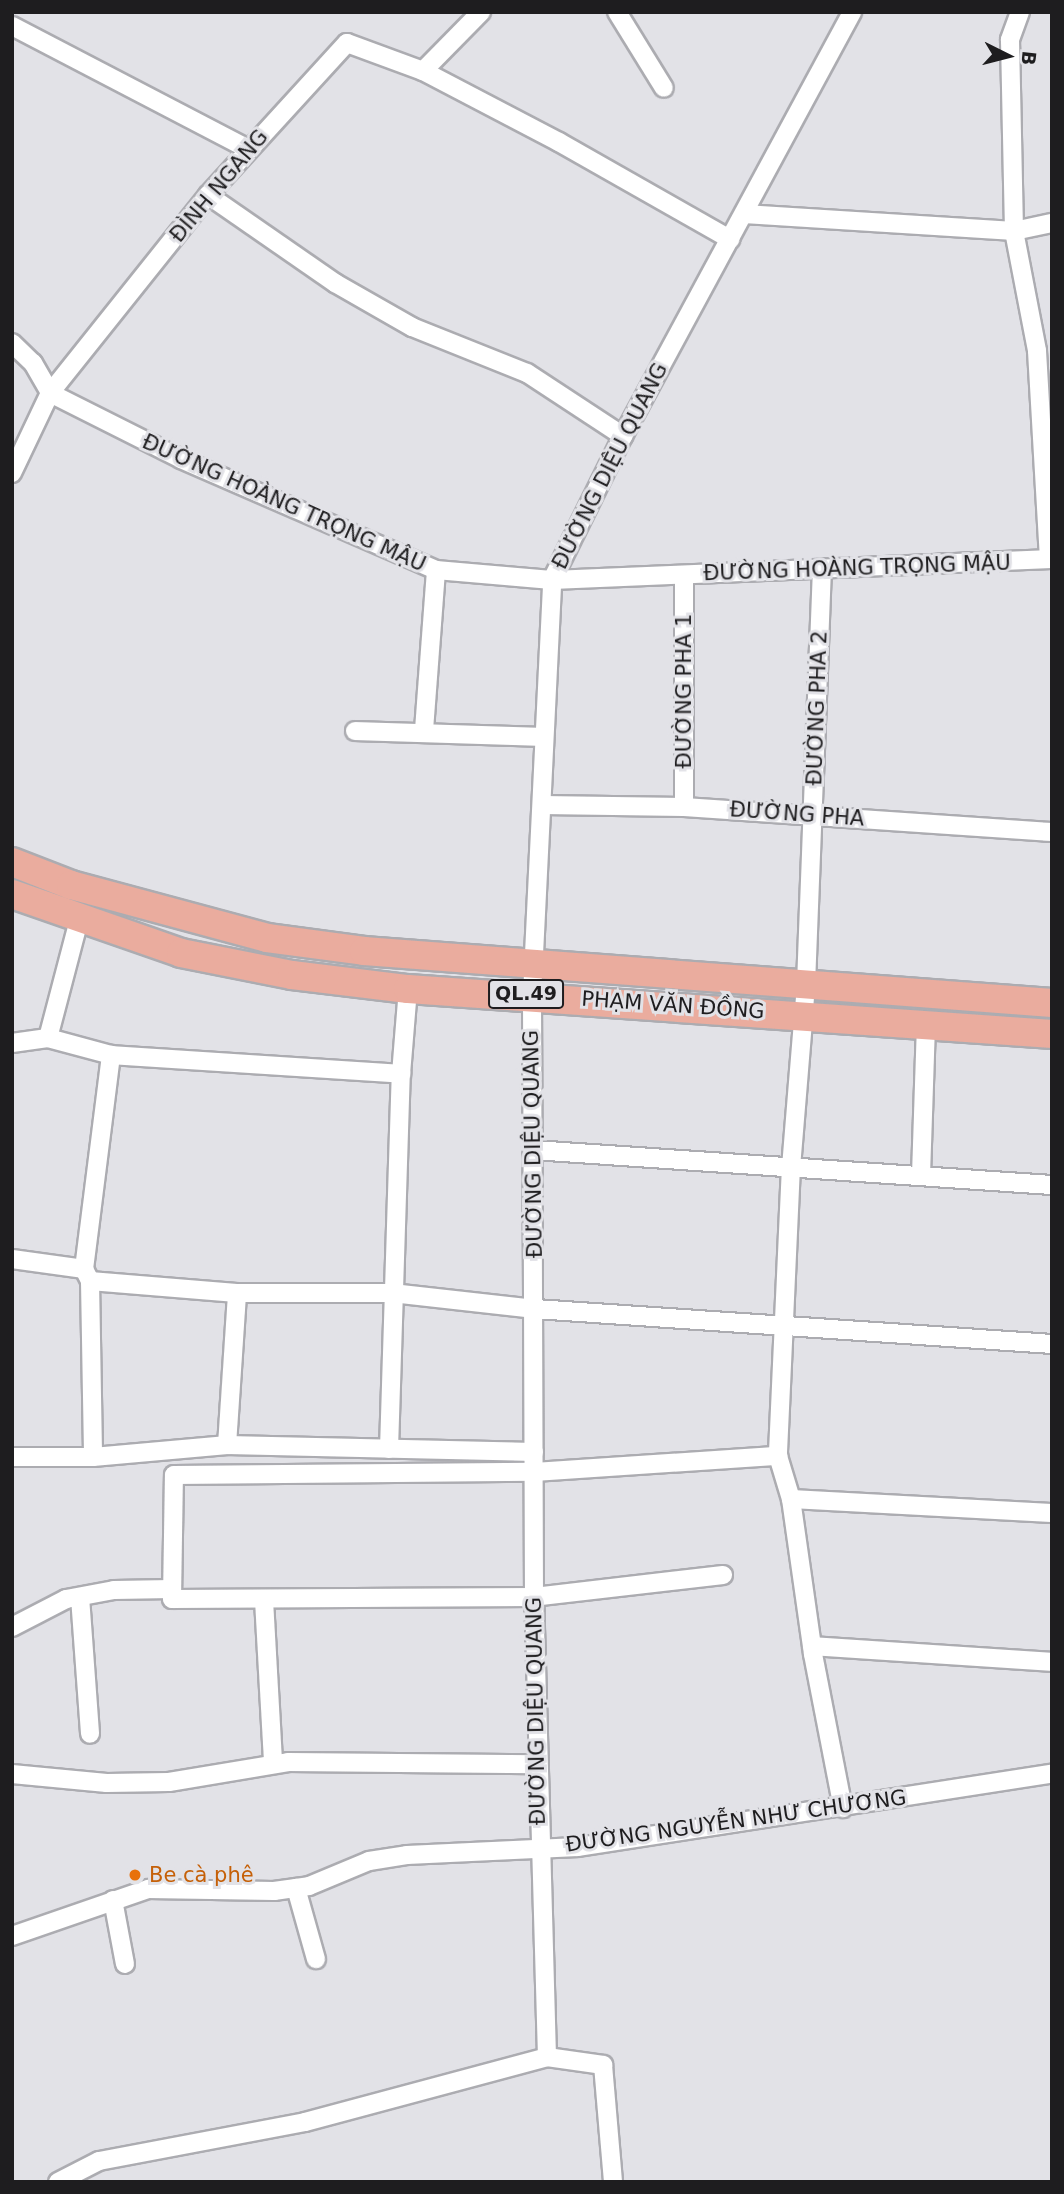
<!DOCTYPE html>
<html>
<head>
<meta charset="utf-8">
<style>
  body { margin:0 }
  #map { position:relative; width:1064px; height:2194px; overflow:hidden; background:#e2e2e7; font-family:"DejaVu Sans",sans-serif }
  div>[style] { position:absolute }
  .roads { filter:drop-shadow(2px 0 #acacb1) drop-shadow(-2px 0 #acacb1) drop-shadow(0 2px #acacb1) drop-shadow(0 -2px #acacb1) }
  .minor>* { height:18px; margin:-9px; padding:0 9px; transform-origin:9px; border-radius:9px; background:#fff }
  .primary>* { height:28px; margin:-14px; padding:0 14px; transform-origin:14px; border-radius:14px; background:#eaac9e }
  .dots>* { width:19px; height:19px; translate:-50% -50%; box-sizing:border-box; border:4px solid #e2e2e7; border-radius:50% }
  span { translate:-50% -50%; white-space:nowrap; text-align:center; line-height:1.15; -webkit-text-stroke:6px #e2e2e7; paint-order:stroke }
  .shield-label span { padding:2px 5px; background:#e2e2e7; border:2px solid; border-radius:5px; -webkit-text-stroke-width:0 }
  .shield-label { font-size:19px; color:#1e1d1f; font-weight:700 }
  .street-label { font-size:21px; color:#1e1d1f }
  .food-label { font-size:21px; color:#c56008 }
  .left { translate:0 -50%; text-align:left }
  .frame { position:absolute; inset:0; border:14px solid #1e1d1f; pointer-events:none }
  .north { position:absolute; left:973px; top:21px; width:70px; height:70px; -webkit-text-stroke:5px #e2e2e7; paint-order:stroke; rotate:96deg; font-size:19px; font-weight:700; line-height:28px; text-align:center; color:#1e1d1f }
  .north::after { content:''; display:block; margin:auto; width:24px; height:32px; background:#1e1d1f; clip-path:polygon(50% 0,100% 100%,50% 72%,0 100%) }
</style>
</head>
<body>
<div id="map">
  <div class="roads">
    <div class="minor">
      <div style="left:617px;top:12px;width:89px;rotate:58.3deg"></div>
      <div style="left:1020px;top:12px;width:30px;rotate:110deg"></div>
      <div style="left:1010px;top:40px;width:191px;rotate:88.8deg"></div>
      <div style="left:1014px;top:231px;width:122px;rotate:79.1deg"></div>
      <div style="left:1037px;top:351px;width:208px;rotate:86.7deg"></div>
      <div style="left:12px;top:26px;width:266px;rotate:27.5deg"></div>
      <div style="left:423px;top:71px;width:153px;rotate:27.6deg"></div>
      <div style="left:559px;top:142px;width:197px;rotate:29.6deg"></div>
      <div style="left:208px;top:195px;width:155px;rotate:34.7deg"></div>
      <div style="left:335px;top:283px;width:89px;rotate:29.7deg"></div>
      <div style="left:412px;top:327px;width:124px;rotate:21.8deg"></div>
      <div style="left:527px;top:373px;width:115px;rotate:33.3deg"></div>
      <div style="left:744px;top:214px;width:271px;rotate:3.6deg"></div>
      <div style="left:1014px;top:231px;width:39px;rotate:-12deg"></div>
      <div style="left:12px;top:343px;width:29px;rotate:44deg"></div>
      <div style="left:33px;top:363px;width:34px;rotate:60deg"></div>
      <div style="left:50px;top:393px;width:147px;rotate:26.7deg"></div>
      <div style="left:181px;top:459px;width:278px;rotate:23.5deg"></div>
      <div style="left:436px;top:570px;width:116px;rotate:4.9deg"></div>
      <div style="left:552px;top:580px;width:500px;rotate:-2.41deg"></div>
      <div style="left:12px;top:473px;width:89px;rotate:-64.6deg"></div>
      <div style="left:50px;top:393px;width:253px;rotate:-51.4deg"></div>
      <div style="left:208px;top:195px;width:206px;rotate:-47.6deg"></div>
      <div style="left:347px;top:43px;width:81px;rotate:20.2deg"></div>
      <div style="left:423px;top:71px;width:83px;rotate:-45.5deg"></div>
      <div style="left:822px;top:568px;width:417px;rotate:92.2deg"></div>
      <div style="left:806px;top:985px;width:182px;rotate:94.7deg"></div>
      <div style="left:791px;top:1166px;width:290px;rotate:92.6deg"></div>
      <div style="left:778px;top:1456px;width:45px;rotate:73.2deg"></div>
      <div style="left:791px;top:1499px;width:157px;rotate:81.9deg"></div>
      <div style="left:813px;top:1654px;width:157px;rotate:79deg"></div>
      <div style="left:424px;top:730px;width:160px;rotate:-85.7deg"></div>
      <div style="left:355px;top:731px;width:189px;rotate:1.8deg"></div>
      <div style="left:542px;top:805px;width:142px;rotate:0.8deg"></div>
      <div style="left:684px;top:807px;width:369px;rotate:3.9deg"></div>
      <div style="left:684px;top:807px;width:232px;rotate:-90deg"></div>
      <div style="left:48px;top:1038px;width:122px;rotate:-75.3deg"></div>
      <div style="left:12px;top:1043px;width:36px;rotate:-8deg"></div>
      <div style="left:48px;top:1038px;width:65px;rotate:15.1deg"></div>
      <div style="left:111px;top:1055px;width:291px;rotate:3.7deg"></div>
      <div style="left:533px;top:1150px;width:520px;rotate:3.86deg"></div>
      <div style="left:921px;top:1175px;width:153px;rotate:-88.1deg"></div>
      <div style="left:12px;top:1259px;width:73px;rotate:7.9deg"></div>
      <div style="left:84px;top:1269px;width:13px;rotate:63deg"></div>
      <div style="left:90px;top:1281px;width:176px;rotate:89deg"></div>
      <div style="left:84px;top:1269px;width:216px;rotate:-82.8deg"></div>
      <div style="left:90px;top:1281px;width:147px;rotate:4.7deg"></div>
      <div style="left:237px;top:1293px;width:155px"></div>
      <div style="left:392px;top:1293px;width:144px;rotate:6.4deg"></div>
      <div style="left:535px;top:1309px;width:518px;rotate:3.87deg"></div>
      <div style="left:227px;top:1445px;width:152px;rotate:-86.2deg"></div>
      <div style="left:389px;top:1449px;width:375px;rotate:-88.2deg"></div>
      <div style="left:401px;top:1074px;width:85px;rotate:-85.3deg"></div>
      <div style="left:12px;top:1457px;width:81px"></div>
      <div style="left:93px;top:1457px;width:135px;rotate:-5.1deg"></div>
      <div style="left:227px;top:1445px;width:307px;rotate:1.3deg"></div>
      <div style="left:791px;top:1499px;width:261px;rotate:3.1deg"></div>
      <div style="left:723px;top:1575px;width:190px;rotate:173.4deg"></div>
      <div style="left:534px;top:1597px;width:362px;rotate:179.7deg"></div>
      <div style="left:172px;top:1599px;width:124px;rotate:-89.1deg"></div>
      <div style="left:174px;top:1475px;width:360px;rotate:-0.5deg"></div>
      <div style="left:534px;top:1472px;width:245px;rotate:-3.8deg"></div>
      <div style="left:80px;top:1597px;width:137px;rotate:85.8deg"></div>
      <div style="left:264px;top:1600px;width:163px;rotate:86.8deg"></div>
      <div style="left:12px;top:1627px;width:61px;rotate:-27.4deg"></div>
      <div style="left:66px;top:1599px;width:49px;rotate:-10.6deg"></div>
      <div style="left:114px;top:1590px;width:58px;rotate:-1deg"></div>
      <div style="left:812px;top:1646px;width:241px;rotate:3.8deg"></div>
      <div style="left:12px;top:1774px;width:95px;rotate:5.4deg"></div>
      <div style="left:107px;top:1783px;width:62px;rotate:-0.9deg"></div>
      <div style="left:169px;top:1782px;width:121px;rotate:-9.5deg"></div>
      <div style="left:288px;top:1762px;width:249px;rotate:0.5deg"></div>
      <div style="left:296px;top:1888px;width:74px;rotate:74.3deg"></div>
      <div style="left:113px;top:1900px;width:65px;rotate:79.4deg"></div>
      <div style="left:12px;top:1936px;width:144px;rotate:-19.1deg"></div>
      <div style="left:148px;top:1889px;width:126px;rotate:0.9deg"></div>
      <div style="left:274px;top:1891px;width:35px;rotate:-8deg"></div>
      <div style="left:309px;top:1886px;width:65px;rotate:-22.6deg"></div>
      <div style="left:369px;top:1861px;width:38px;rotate:-9deg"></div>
      <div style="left:407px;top:1855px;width:171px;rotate:-2.7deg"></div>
      <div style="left:578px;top:1847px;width:480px;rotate:-8.8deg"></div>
      <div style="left:547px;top:2057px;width:460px;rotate:-91.6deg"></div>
      <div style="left:534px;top:1597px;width:602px;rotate:-90.19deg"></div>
      <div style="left:532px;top:995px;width:415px;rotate:-87.2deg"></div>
      <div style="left:552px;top:580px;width:161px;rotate:-63.8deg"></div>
      <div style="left:623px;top:436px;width:482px;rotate:-61.6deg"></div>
      <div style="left:58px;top:2182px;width:46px;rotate:-27.1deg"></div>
      <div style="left:99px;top:2161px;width:210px;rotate:-10.7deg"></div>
      <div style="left:305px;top:2122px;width:251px;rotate:-15deg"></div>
      <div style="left:547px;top:2057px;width:57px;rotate:8.1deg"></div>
      <div style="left:603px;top:2065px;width:117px;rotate:85.1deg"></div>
    </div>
    <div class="primary">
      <div style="left:12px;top:862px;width:63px;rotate:21.3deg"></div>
      <div style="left:71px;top:885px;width:203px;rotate:15.1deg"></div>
      <div style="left:267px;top:938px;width:98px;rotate:7.6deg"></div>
      <div style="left:364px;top:951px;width:690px;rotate:4.32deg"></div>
      <div style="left:12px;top:894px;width:179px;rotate:19.2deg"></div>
      <div style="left:181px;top:953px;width:113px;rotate:11.2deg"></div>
      <div style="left:292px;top:975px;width:117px;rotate:6.9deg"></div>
      <div style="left:408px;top:989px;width:646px;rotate:4deg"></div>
    </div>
  </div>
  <div class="dots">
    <div style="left:135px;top:1875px;background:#e8710a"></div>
  </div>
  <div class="shield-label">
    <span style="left:526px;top:994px">QL.49</span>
  </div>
  <div class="street-label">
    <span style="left:219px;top:186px;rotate:-50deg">ĐÌNH NGANG</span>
    <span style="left:610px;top:466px;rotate:-63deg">ĐƯỜNG DIỆU QUANG</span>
    <span style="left:284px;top:503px;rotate:24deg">ĐƯỜNG HOÀNG TRỌNG MẬU</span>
    <span style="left:857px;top:568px;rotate:-2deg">ĐƯỜNG HOÀNG TRỌNG MẬU</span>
    <span style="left:684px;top:691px;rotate:-90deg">ĐƯỜNG PHA 1</span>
    <span style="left:817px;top:708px;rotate:-88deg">ĐƯỜNG PHA 2</span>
    <span style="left:797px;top:814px;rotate:4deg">ĐƯỜNG PHA</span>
    <span style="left:673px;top:1005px;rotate:4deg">PHẠM VĂN ĐỒNG</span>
    <span style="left:533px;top:1144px;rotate:-91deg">ĐƯỜNG DIỆU QUANG</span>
    <span style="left:536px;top:1711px;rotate:-91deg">ĐƯỜNG DIỆU QUANG</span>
    <span style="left:736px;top:1821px;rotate:-8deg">ĐƯỜNG NGUYỄN NHƯ CHƯƠNG</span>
  </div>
  <div class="food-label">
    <span class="left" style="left:149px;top:1875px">Be cà phê</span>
  </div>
  <div class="frame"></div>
  <div class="north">B</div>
</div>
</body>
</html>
